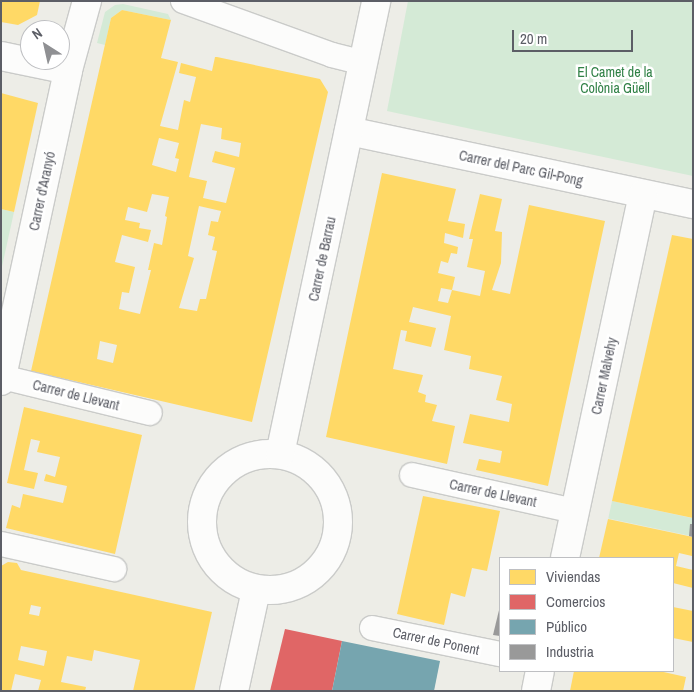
<!DOCTYPE html>
<html>
<head>
<meta charset="utf-8">
<style>
  body { margin:0 }
  #map { position:relative; width:694px; height:692px; overflow:hidden; background:#edede7; font-family:"Archivo Narrow",sans-serif }
  div>[style] { position:absolute }
  .green>* { inset:0; background:#d4ead6; transform-origin:0 0 }
  .homes>* { inset:0; background:#ffd966 }
  .shops>* { inset:0; background:#e06666 }
  .public>* { inset:0; background:#76a5af }
  .industry>* { inset:0; background:#999 }
  .roads { filter:drop-shadow(1px 0 #cacbc9) drop-shadow(-1px 0 #cacbc9) drop-shadow(0 1px #cacbc9) drop-shadow(0 -1px #cacbc9) }
  .pedestrian>* { height:24px; margin:-12px; padding:0 12px; transform-origin:12px; border-radius:12px; background:#fcfcfb }
  .minor>* { height:28px; margin:-14px; padding:0 14px; transform-origin:14px; border-radius:14px; background:#fcfcfb }
  .minor>.ring { margin:-14px; padding:0; box-sizing:content-box; background:none; border:28px solid #fcfcfb; border-radius:50% }
  span { translate:-50% -50%; white-space:nowrap; text-align:center; line-height:1.15; -webkit-text-stroke:5px #fff; paint-order:stroke }
  .park-label { font-size:14px; color:#308146 }
  .street-label { font-size:14px; color:#5c5e66 }
  .frame { position:absolute; inset:0; border:2px solid #5c5e66; pointer-events:none }
  .legend { position:absolute; left:499px; top:557px; width:175px; height:115px; box-sizing:border-box; background:#fff; border:1px solid #bebfc2; margin:0; padding:6px 9px; list-style:none; font-size:15px; color:#5c5e66 }
  .legend li { display:flex; align-items:center; gap:10px; height:25px }
  .legend b { width:25px; border:1px solid #bebfc2 }
  .north { position:absolute; left:20px; top:20px; width:50px; height:50px; box-sizing:border-box; background:#fff; border:1px solid #bebfc2; border-radius:50%; rotate:325deg; font-size:14px; font-weight:700; line-height:20px; text-align:center; color:#5c5e66 }
  .north::after { content:''; display:block; margin:auto; width:18px; height:22px; background:#8f9093; clip-path:polygon(50% 0,100% 100%,50% 72%,0 100%) }
  .scale { position:absolute; left:512px; top:30px; width:121px; height:22px; box-sizing:border-box; border:2px solid #5c5e66; border-top:0; padding-left:6px; font-size:15px; line-height:18px; white-space:nowrap; color:#5c5e66; -webkit-text-stroke:4px #fff; paint-order:stroke }
</style>
</head>
<body>
<div id="map">
  <div class="green">
    <div style="clip-path:polygon(408px 1px,693px 1px,693px 176px,387px 111px)"></div>
    <div style="clip-path:polygon(123px 4px,168px 14px,171px 20px,122px 10px,111px 18px,105px 45px,97px 43px,105px 12px,115px 5px)"></div>
    <div style="clip-path:polygon(1px 209px,14px 212px,1px 271px)"></div>
    <div style="left:612px;top:501px;width:83px;height:18px;rotate:12deg"></div>
  </div>
  <div class="homes">
    <div style="clip-path:polygon(1px 1px,40px 1px,37px 15px,18px 25px,1px 22px)"></div>
    <div style="clip-path:polygon(evenodd,122px 10px,171px 20px,161px 58px,178px 62px,160px 126px,178px 130px,184px 100px,190px 102px,196px 77px,179px 73px,181px 63px,212px 71px,215px 57px,217px 57px,320px 79px,328px 92px,252px 422px,31px 371px,111px 18px,122px 10px,201px 124px,222px 128px,221px 139px,241px 143px,239px 157px,215px 151px,212px 162px,235px 168px,226px 203px,203px 198px,207px 181px,189px 177px,201px 124px,122px 10px,159px 138px,179px 143px,175px 158px,179px 159px,176px 172px,152px 165px,159px 138px,122px 10px,152px 194px,169px 197px,165px 216px,167px 217px,162px 245px,154px 243px,148px 270px,151px 270px,140px 314px,119px 309px,122px 292px,129px 293px,135px 267px,115px 262px,122px 235px,148px 242px,151px 230px,139px 228px,140px 223px,125px 220px,128px 207px,147px 212px,152px 194px,122px 10px,199px 206px,221px 211px,218px 222px,211px 221px,208px 235px,215px 237px,212px 250px,217px 251px,206px 299px,200px 299px,197px 311px,179px 308px,194px 258px,188px 256px,199px 206px,122px 10px,100px 341px,117px 345px,113px 363px,97px 359px,100px 341px)"></div>
    <div style="clip-path:polygon(1px 93px,38px 103px,14px 212px,1px 209px)"></div>
    <div style="clip-path:polygon(382px 173px,456px 189px,448px 221px,465px 224px,463px 238px,445px 233px,444px 243px,458px 247px,457px 254px,451px 253px,448px 263px,441px 261px,438px 273px,455px 277px,452px 290px,441px 288px,438px 301px,448px 303px,452px 290px,480px 296px,485px 271px,467px 267px,473px 239px,469px 239px,480px 194px,502px 199px,495px 231px,502px 232px,501px 263px,492px 290px,510px 294px,529px 205px,605px 221px,548px 486px,476px 470px,479px 459px,500px 463px,502px 451px,463px 443px,470px 414px,509px 422px,512px 404px,496px 400px,502px 376px,469px 369px,471px 356px,444px 350px,451px 316px,413px 307px,409px 322px,436px 328px,431px 347px,405px 341px,407px 331px,401px 330px,393px 369px,423px 375px,418px 392px,426px 395px,425px 402px,437px 405px,432px 421px,455px 426px,447px 464px,326px 437px)"></div>
    <div style="clip-path:polygon(672px 235px,693px 239px,693px 518px,612px 501px)"></div>
    <div style="clip-path:polygon(24px 407px,142px 435px,115px 554px,6px 528px,12px 505px,20px 508px,23px 494px,63px 503px,67px 486px,44px 481px,46px 474px,55px 477px,60px 457px,37px 452px,40px 441px,31px 439px,24px 470px,38px 473px,34px 489px,7px 483px)"></div>
    <div style="clip-path:polygon(423px 496px,500px 511px,487px 571px,472px 568px,465px 597px,451px 593px,444px 625px,397px 614px)"></div>
    <div style="clip-path:polygon(608px 519px,693px 537px,692px 556px,679px 553px,676px 566px,693px 570px,693px 588px,673px 583px,673px 558px,599px 558px)"></div>
    <div style="clip-path:polygon(evenodd,8px 562px,17px 563px,21px 570px,212px 612px,194px 691px,133px 691px,140px 660px,94px 650px,92px 661px,67px 656px,61px 682px,86px 687px,85px 691px,38px 691px,41px 680px,15px 674px,11px 691px,1px 691px,1px 566px,8px 562px,31px 605px,41px 607px,39px 616px,29px 614px,31px 605px,8px 562px,21px 646px,47px 651px,44px 666px,18px 660px,21px 646px)"></div>
    <div style="clip-path:polygon(673px 607px,693px 611px,693px 642px,673px 638px)"></div>
    <div style="clip-path:polygon(574px 671px,659px 671px,686px 677px,683px 691px,570px 691px)"></div>
  </div>
  <div class="shops">
    <div style="clip-path:polygon(285px 629px,342px 641px,332px 691px,270px 691px)"></div>
  </div>
  <div class="public">
    <div style="clip-path:polygon(342px 641px,440px 661px,434px 691px,332px 691px)"></div>
  </div>
  <div class="industry">
    <div style="clip-path:polygon(690px 524px,693px 524px,693px 537px,689px 536px)"></div>
    <div style="clip-path:polygon(500px 606px,500px 636px,493px 635px)"></div>
  </div>
  <div class="roads">
    <div class="pedestrian">
      <div style="left:183px;top:1px;width:158px;rotate:19.9deg"></div>
      <div style="left:332px;top:55px;width:32px;rotate:14deg"></div>
      <div style="left:2px;top:377px;width:152px;rotate:13.7deg"></div>
      <div style="left:412px;top:475px;width:167px;rotate:12.5deg"></div>
      <div style="left:1px;top:544px;width:116px;rotate:12.5deg"></div>
      <div style="left:372px;top:628px;width:131px;rotate:11.5deg"></div>
    </div>
    <div class="minor">
      <div style="left:1px;top:56px;width:68px;rotate:11.8deg"></div>
      <div style="left:349px;top:131px;width:352px;rotate:12deg"></div>
      <div style="left:1px;top:381px;width:318px;rotate:-77.8deg"></div>
      <div style="left:68px;top:70px;width:72px;rotate:-74.6deg"></div>
      <div class="ring" style="left:202px;top:454px;width:108px;height:108px"></div>
      <div style="left:280px;top:454px;width:463px;rotate:-78deg"></div>
      <div style="left:565px;top:558px;width:372px;rotate:-77.9deg"></div>
      <div style="left:234px;top:691px;width:103px;rotate:-77.7deg"></div>
      <div style="left:536px;top:691px;width:20px;rotate:-79deg"></div>
    </div>
  </div>
  <div class="park-label">
    <span style="left:615px;top:80px">El Camet de la<br>Colònia Güell</span>
  </div>
  <div class="street-label">
    <span style="left:521px;top:168px;rotate:12deg">Carrer del Parc Gil-Pong</span>
    <span style="left:42px;top:191px;rotate:-78deg">Carrer d'Aranyó</span>
    <span style="left:322px;top:259px;rotate:-78deg">Carrer de Barrau</span>
    <span style="left:604px;top:376px;rotate:-78deg">Carrer Malvehy</span>
    <span style="left:76px;top:395px;rotate:14deg">Carrer de Llevant</span>
    <span style="left:493px;top:493px;rotate:12deg">Carrer de Llevant</span>
    <span style="left:436px;top:641px;rotate:12deg">Carrer de Ponent</span>
  </div>
  <div class="frame"></div>
  <ul class="legend">
  <li><b style="height:14px;background:#ffd966"></b>Viviendas</li>
  <li><b style="height:14px;background:#e06666"></b>Comercios</li>
  <li><b style="height:14px;background:#76a5af"></b>Público</li>
  <li><b style="height:14px;background:#999"></b>Industria</li>
  </ul>
  <div class="north">N</div>
  <div class="scale">20 m</div>
</div>
</body>
</html>
